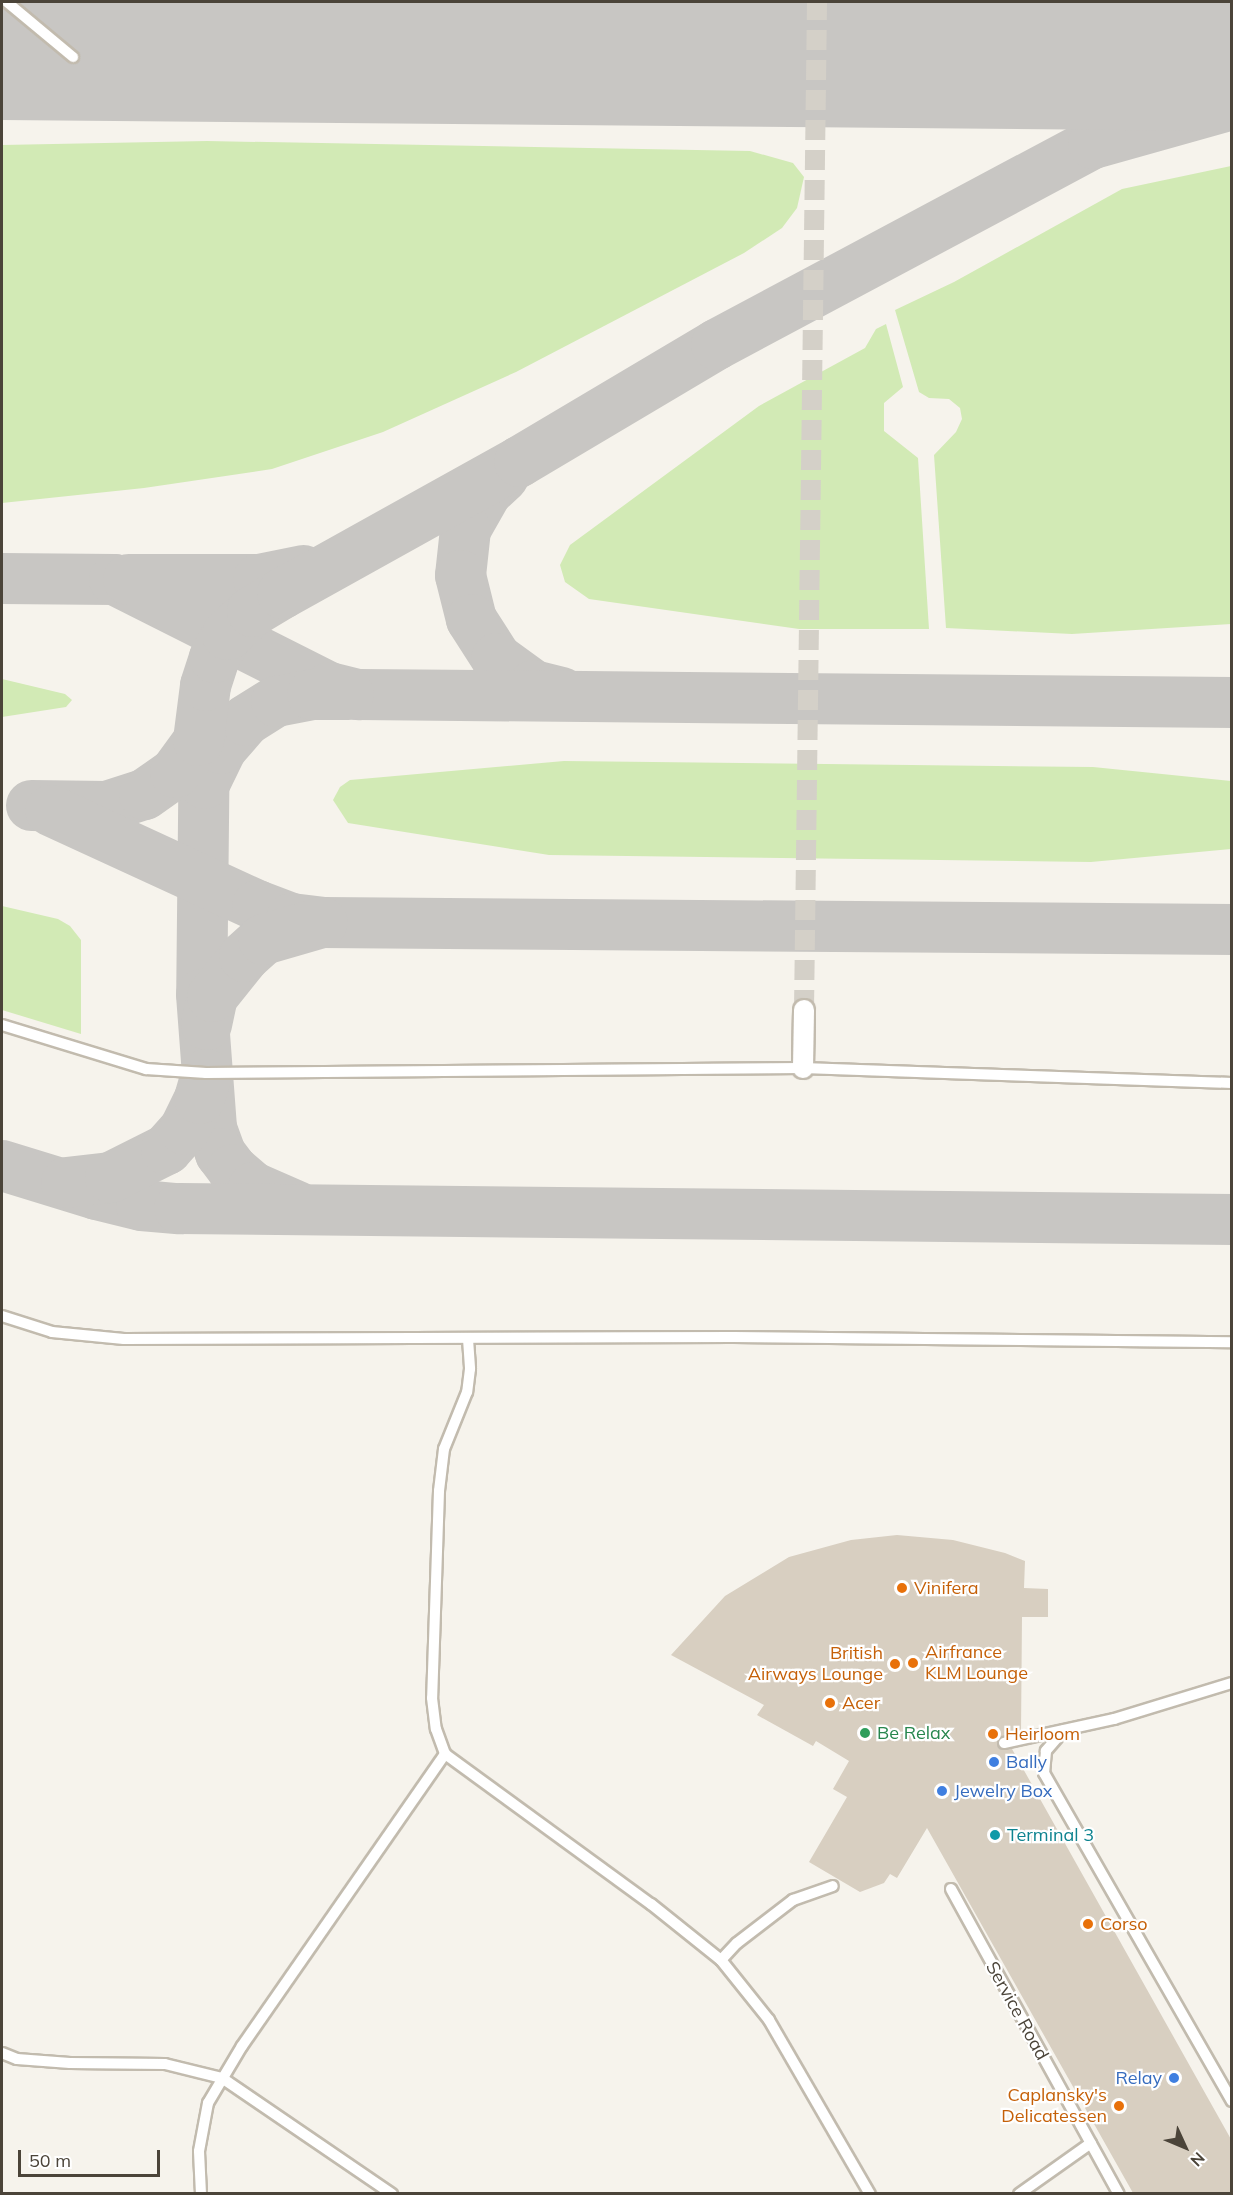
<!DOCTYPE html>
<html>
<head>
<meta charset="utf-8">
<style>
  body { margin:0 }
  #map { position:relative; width:1233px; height:2195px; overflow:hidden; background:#f6f3ec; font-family:Mulish,sans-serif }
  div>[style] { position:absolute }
  .green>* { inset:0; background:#d2eab5 }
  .taxiway>* { height:51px; margin:-25.5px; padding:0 25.5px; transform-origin:25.5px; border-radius:25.5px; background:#c8c6c3 }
  .runway>* { height:128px; margin:-64px; padding:0 64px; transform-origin:64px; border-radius:64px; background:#c8c6c3 }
  .building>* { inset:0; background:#d8cfc1 }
  .street-tunnel>* { height:20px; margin-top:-10px; transform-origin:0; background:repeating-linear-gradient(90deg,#d4d0c8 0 20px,transparent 0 30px) }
  .roads { filter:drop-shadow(2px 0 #c2bbae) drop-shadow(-2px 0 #c2bbae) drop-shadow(0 2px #c2bbae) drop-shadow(0 -2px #c2bbae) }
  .lane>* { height:10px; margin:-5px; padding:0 5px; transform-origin:5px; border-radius:5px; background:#fff }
  .street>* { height:20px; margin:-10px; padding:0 10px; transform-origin:10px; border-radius:10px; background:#fff }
  .dots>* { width:16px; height:16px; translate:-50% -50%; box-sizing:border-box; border:3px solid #fff; border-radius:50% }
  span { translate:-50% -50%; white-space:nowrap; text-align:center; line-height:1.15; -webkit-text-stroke:4.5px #fff; paint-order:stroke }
  .food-label { font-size:18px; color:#c56008 }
  .left { translate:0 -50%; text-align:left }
  .right { translate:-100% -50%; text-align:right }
  .leisure-label { font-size:18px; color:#27864d }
  .shop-label { font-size:18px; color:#366cbe }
  .culture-label { font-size:18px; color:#0d838f }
  .street-label { font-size:18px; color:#4b4439 }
  .frame { position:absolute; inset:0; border:3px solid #4b4439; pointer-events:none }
  .north { position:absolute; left:1155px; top:2117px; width:60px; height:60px; -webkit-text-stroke:4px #fff; paint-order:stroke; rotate:134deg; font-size:16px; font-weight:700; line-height:24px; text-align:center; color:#4b4439 }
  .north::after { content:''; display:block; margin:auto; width:21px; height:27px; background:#4b4439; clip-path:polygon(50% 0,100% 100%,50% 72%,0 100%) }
  .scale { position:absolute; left:18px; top:2150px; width:142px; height:27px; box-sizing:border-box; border:3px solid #4b4439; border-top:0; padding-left:8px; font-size:18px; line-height:21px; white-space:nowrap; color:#4b4439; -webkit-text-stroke:4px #fff; paint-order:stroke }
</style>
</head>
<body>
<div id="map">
  <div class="green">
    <div style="clip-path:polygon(207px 141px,750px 151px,793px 163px,804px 177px,797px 208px,782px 228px,744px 253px,516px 372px,383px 432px,272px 469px,144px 488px,2px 503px,2px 145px)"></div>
    <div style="clip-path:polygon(1231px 166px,1231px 624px,1072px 634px,946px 628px,934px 455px,956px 432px,962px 419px,960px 408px,949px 399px,929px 398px,919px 392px,895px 310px,954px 282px,1122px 189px)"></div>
    <div style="clip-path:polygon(886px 324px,903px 387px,884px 403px,884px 431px,918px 458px,929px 629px,799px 629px,589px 599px,565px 582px,560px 565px,570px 545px,759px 406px,865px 348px,876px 329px)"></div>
    <div style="clip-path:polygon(2px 679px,65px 694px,72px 700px,66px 707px,2px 717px)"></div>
    <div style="clip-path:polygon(564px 761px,1093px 767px,1231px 781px,1231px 849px,1091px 862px,549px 855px,348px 823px,333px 800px,340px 787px,350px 780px)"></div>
    <div style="clip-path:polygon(2px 906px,58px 919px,70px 926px,81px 940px,81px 1034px,2px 1010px)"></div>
  </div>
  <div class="taxiway">
    <div style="left:830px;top:64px;width:329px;rotate:2.4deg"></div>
    <div style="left:1159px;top:78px;width:74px;rotate:7.8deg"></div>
    <div style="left:503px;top:476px;width:23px;rotate:137deg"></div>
    <div style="left:486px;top:492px;width:43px;rotate:119.6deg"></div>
    <div style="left:465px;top:529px;width:46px;rotate:96.2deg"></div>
    <div style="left:460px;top:575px;width:45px;rotate:76deg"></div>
    <div style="left:471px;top:619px;width:46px;rotate:57.3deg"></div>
    <div style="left:496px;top:658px;width:46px;rotate:36.1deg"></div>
    <div style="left:533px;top:685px;width:29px;rotate:14deg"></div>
    <div style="left:2px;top:578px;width:112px;rotate:0.5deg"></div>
    <div style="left:114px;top:579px;width:241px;rotate:26.7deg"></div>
    <div style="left:329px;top:687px;width:30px;rotate:14deg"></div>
    <div style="left:358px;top:694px;width:874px;rotate:0.52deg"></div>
    <div style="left:128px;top:579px;width:130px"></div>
    <div style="left:258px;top:579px;width:46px;rotate:-11.3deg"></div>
    <div style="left:204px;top:725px;width:269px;rotate:90.6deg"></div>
    <div style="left:201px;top:994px;width:134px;rotate:85.7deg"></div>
    <div style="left:211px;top:1128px;width:27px;rotate:70deg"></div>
    <div style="left:220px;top:1153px;width:20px;rotate:53deg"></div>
    <div style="left:232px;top:1169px;width:28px;rotate:41deg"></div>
    <div style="left:253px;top:1187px;width:48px;rotate:23.4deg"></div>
    <div style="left:204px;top:783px;width:39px;rotate:-64deg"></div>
    <div style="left:221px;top:748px;width:37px;rotate:-49deg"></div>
    <div style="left:245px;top:720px;width:36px;rotate:-32deg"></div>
    <div style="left:276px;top:701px;width:37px;rotate:-11deg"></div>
    <div style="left:312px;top:694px;width:36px"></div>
    <div style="left:31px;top:805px;width:75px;rotate:0.8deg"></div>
    <div style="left:106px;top:806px;width:40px;rotate:-18deg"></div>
    <div style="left:144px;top:794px;width:38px;rotate:-35deg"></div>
    <div style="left:175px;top:772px;width:39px;rotate:-54deg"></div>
    <div style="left:198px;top:740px;width:55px;rotate:-82.7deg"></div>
    <div style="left:205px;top:685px;width:29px;rotate:-72deg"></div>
    <div style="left:214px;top:657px;width:26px;rotate:-61deg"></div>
    <div style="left:227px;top:634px;width:34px;rotate:-43deg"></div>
    <div style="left:252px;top:611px;width:35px;rotate:-31deg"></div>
    <div style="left:282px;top:593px;width:271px;rotate:-29.1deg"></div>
    <div style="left:519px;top:461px;width:229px;rotate:-30.7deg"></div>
    <div style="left:716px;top:344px;width:427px;rotate:-28.1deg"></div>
    <div style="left:1093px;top:143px;width:144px;rotate:-15.7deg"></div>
    <div style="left:50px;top:810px;width:228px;rotate:24.7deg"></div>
    <div style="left:257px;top:905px;width:36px;rotate:21deg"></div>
    <div style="left:291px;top:918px;width:31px;rotate:7deg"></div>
    <div style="left:322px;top:922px;width:910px;rotate:0.44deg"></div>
    <div style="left:206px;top:1024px;width:29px;rotate:-78deg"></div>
    <div style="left:212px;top:996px;width:51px;rotate:-51.3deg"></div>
    <div style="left:244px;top:956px;width:25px;rotate:-42deg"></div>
    <div style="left:263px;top:939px;width:61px;rotate:-16.1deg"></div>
    <div style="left:2px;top:1165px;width:98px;rotate:17.1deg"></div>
    <div style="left:96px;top:1194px;width:46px;rotate:13.7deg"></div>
    <div style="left:141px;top:1205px;width:38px;rotate:5deg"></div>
    <div style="left:179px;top:1208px;width:1053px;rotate:0.6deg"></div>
    <div style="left:66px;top:1182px;width:44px;rotate:-6.5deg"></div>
    <div style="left:110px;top:1177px;width:63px;rotate:-26.6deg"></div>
    <div style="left:166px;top:1149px;width:27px;rotate:-48deg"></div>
    <div style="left:184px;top:1129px;width:34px;rotate:-64deg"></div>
    <div style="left:199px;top:1098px;width:25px;rotate:-74deg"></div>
  </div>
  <div class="runway">
    <div style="left:2px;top:56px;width:1230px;rotate:0.51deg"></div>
  </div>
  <div class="building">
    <div style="clip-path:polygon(897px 1535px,953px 1540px,1005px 1553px,1025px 1561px,1024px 1588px,1048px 1589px,1048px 1617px,1022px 1617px,1021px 1732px,999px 1737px,997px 1745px,1002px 1750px,1012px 1749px,1232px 2141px,1232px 2193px,1133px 2193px,927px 1828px,897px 1878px,890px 1874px,884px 1883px,860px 1892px,809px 1862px,847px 1797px,833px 1789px,849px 1761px,816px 1741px,813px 1746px,757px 1715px,764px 1705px,671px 1655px,725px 1596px,789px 1557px,851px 1540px)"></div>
  </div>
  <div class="street-tunnel">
    <div style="left:804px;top:1010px;width:1008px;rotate:-89.26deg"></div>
  </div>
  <div class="roads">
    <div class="lane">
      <div style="left:7px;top:2px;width:86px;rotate:39.8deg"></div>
      <div style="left:2px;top:1025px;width:151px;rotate:17deg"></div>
      <div style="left:146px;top:1069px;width:60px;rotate:3.8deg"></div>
      <div style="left:206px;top:1073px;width:597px;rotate:-0.48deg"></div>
      <div style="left:803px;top:1068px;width:429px;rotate:2deg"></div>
      <div style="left:2px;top:1316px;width:52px;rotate:17.7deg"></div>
      <div style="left:52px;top:1332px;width:72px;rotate:5.6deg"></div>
      <div style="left:124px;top:1339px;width:610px;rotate:-0.19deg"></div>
      <div style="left:734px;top:1337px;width:498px;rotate:0.6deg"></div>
      <div style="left:468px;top:1339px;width:30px;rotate:86deg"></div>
      <div style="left:470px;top:1369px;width:23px;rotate:97deg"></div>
      <div style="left:467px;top:1392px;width:61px;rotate:112deg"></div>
      <div style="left:444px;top:1449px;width:42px;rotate:96.8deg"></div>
      <div style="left:439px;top:1491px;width:207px;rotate:91.9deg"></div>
      <div style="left:432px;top:1698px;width:31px;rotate:83deg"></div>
      <div style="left:436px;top:1729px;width:27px;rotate:70deg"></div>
      <div style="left:445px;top:1754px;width:255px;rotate:36.1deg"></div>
      <div style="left:651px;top:1904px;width:90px;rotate:38.7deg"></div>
      <div style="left:721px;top:1960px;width:77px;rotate:51.3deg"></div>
      <div style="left:769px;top:2020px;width:201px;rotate:59.9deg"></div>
      <div style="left:1064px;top:1730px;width:28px;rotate:131deg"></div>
      <div style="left:1046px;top:1751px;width:22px;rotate:95deg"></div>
      <div style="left:1044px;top:1773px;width:378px;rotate:60.2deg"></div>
      <div style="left:1004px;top:1743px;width:113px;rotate:-12.3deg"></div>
      <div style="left:1114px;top:1719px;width:123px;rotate:-17deg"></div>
      <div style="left:951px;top:1889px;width:348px;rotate:61.2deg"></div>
      <div style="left:721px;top:1960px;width:23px;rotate:-47deg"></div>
      <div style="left:737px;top:1943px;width:71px;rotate:-37.5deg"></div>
      <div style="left:793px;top:1900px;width:42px;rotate:-19.3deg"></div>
      <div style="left:2px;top:2053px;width:16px;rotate:22deg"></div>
      <div style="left:17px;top:2059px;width:53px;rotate:4.3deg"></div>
      <div style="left:70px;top:2063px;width:95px;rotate:0.6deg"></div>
      <div style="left:165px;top:2064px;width:59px;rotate:13.8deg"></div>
      <div style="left:222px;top:2078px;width:206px;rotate:34.3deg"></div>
      <div style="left:201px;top:2194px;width:43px;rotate:-92.7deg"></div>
      <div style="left:199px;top:2151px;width:49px;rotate:-79.4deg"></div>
      <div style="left:208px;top:2103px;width:66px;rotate:-59.2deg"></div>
      <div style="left:242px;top:2046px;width:356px;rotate:-55.2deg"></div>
      <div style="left:1019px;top:2194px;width:88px;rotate:-35.3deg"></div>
    </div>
    <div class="street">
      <div style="left:803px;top:1068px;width:58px;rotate:-89deg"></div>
    </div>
  </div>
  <div class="dots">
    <div style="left:902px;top:1588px;background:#e8710a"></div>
    <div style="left:913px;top:1663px;background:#e8710a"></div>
    <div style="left:895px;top:1664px;background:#e8710a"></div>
    <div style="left:830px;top:1703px;background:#e8710a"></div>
    <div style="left:865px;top:1733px;background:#2e9e5b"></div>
    <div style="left:993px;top:1734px;background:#e8710a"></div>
    <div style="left:994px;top:1762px;background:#3f7fe0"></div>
    <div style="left:942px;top:1791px;background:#3f7fe0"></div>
    <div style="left:995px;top:1835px;background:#0f9aa8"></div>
    <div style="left:1088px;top:1924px;background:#e8710a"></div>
    <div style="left:1174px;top:2078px;background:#3f7fe0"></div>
    <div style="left:1119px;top:2106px;background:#e8710a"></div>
  </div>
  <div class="food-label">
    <span class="left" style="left:914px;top:1588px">Vinifera</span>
    <span class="left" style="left:925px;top:1663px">Airfrance<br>KLM Lounge</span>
    <span class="right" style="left:883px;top:1664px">British<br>Airways Lounge</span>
    <span class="left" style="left:842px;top:1703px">Acer</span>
    <span class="left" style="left:1005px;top:1734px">Heirloom</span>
    <span class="left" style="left:1100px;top:1924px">Corso</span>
    <span class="right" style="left:1107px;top:2106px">Caplansky's<br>Delicatessen</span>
  </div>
  <div class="leisure-label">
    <span class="left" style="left:877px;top:1733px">Be Relax</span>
  </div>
  <div class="shop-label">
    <span class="left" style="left:1006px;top:1762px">Bally</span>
    <span class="left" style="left:954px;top:1791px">Jewelry Box</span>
    <span class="right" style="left:1162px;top:2078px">Relay</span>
  </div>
  <div class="culture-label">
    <span class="left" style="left:1007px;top:1835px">Terminal 3</span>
  </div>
  <div class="street-label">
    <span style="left:1017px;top:2011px;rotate:61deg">Service Road</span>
  </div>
  <div class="frame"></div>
  <div class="north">N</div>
  <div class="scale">50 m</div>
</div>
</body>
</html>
